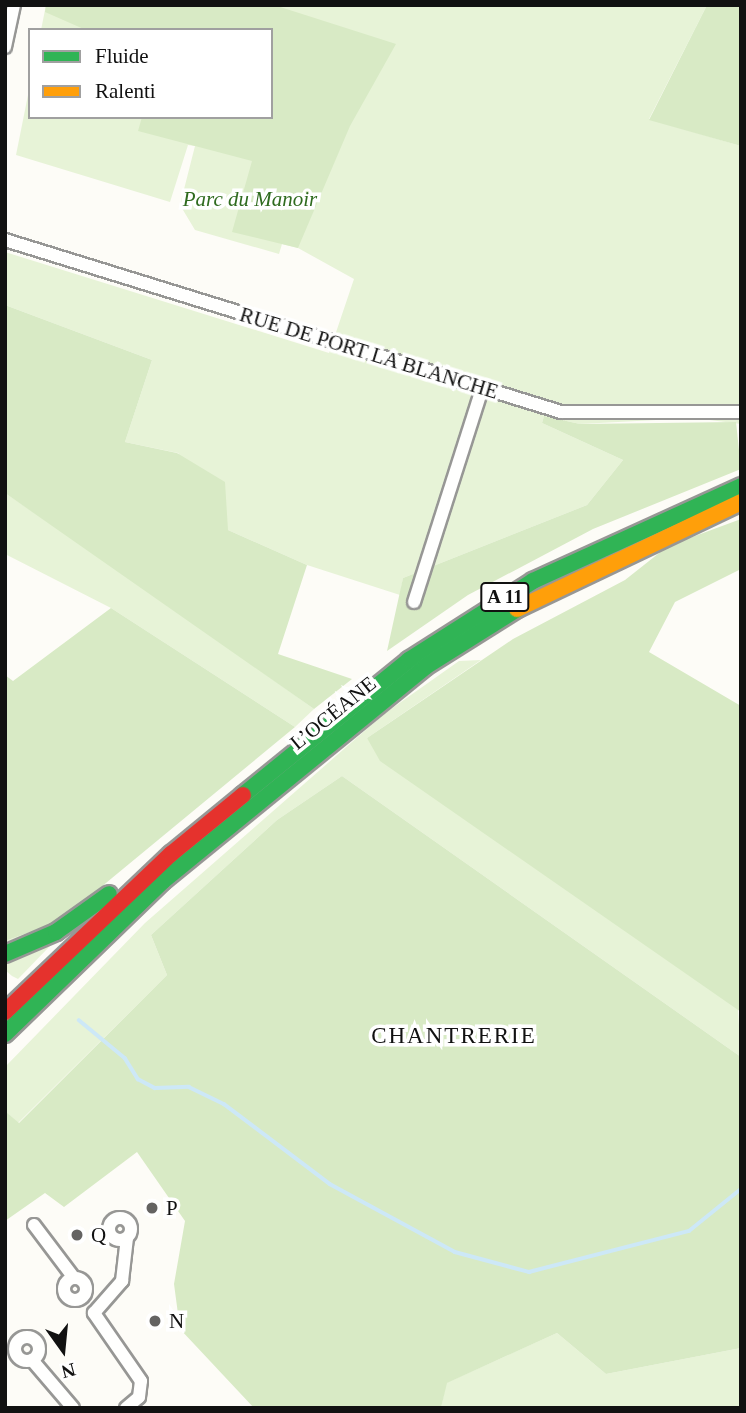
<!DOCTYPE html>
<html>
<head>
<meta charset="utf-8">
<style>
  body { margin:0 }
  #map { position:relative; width:746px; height:1413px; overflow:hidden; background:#fdfcf7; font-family:"Times New Roman",serif }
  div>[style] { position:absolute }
  .green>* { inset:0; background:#e7f3d7 }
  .forest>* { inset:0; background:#d8eac5 }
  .stream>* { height:3.5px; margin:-1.75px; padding:0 1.75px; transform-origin:1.75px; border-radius:1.75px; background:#cde8f7 }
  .roads { filter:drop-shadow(2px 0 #979795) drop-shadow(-2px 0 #979795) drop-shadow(0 2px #979795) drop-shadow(0 -2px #979795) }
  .street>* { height:12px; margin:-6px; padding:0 6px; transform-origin:6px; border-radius:6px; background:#fffffe }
  .street>.ring { margin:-6px; padding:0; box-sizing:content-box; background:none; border:12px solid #fffffe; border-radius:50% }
  .fast>* { height:16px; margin:-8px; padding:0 8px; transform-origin:8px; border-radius:8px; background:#30b455 }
  .slow>* { height:16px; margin:-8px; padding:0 8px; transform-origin:8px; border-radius:8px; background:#ff9f0a }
  .jam>* { height:16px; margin:-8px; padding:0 8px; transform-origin:8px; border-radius:8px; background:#e5322d }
  .dots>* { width:19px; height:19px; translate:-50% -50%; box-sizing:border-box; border:4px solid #fff; border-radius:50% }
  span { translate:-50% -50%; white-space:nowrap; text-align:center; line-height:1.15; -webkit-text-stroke:7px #fff; paint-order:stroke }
  .shield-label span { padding:2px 5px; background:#fff; border:2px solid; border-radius:5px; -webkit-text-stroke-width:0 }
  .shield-label { font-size:19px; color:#111; font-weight:700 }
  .park-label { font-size:21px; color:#2f6b1f; font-style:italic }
  .street-label { font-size:21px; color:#111 }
  .poi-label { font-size:21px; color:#111 }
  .left { translate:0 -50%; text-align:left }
  .neighbourhood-label { font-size:23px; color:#111; letter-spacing:2px }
  .frame { position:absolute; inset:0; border:7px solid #111; pointer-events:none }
  .legend { position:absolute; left:28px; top:28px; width:245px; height:91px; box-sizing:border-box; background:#fff; border:2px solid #a0a0a0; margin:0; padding:9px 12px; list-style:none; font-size:21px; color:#111 }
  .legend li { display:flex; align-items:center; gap:14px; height:35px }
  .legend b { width:35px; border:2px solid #a0a0a0 }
  .north { position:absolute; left:28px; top:1315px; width:70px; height:70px; -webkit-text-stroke:5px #fff; paint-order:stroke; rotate:165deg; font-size:19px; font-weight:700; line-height:28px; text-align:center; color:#111 }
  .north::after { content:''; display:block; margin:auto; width:24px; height:32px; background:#111; clip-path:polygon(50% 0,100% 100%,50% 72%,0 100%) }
</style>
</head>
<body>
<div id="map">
  <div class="green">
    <div style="clip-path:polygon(46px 5px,707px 5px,649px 119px,741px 146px,741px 424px,694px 418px,580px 424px,544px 416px,542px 423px,623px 460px,587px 505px,403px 578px,400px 595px,307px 565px,228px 530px,178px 453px,125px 442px,152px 360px,5px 305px,5px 252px,329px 353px,354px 279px,298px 248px,282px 244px,279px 254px,195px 230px,180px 205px,195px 146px,188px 145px,170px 202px,16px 155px,30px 85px,30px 117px,271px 117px,271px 30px,41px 30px)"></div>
    <div style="clip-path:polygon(5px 493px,122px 572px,314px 709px,295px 727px,111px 608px,5px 554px)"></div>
    <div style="clip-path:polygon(481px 660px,367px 738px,738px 1009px,741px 1057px,342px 776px,277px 820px,151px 935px,167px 975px,18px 1123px,5px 1111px,5px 1067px,145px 923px,384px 714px,459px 661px)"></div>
    <div style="clip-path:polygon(47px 926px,50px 946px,18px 979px,12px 976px,5px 970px,5px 941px)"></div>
    <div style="clip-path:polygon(557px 1333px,606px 1374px,741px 1348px,741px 1408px,441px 1408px,446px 1383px)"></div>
  </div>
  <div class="forest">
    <div style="clip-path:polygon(46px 5px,274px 5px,396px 44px,350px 126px,298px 248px,232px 232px,252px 161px,138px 131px,142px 117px,271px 117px,271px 30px,86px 30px,45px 12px)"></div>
    <div style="clip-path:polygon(707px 5px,741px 5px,741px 146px,649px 120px)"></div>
    <div style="clip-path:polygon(5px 305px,152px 360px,125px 442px,177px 453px,225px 482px,228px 530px,307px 565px,278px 654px,352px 679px,314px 709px,5px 493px)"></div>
    <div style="clip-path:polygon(544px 416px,580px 424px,736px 422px,741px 469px,593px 529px,468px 595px,387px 651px,403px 578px,587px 505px,623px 460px,542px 423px)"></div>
    <div style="clip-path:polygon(741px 519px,741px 569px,675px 602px,649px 652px,741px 706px,741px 1012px,380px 761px,367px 738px,513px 639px,625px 580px,668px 546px)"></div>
    <div style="clip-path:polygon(111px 608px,295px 727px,89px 897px,47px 926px,5px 941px,5px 675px,13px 681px)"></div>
    <div style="clip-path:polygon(342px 776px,741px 1057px,741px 1348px,606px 1374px,557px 1333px,447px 1383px,441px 1408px,254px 1408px,180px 1329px,174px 1284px,185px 1221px,137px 1152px,64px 1207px,45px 1193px,5px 1221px,5px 1111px,19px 1123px,167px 975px,151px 935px,277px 820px)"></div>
  </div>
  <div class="stream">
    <div style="left:79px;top:1020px;width:60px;rotate:39.6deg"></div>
    <div style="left:125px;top:1058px;width:25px;rotate:58deg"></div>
    <div style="left:138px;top:1079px;width:19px;rotate:28deg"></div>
    <div style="left:155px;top:1088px;width:34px;rotate:-2deg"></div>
    <div style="left:189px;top:1087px;width:39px;rotate:26deg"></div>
    <div style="left:224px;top:1104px;width:133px;rotate:37deg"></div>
    <div style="left:330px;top:1184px;width:142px;rotate:28.5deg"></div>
    <div style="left:455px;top:1252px;width:77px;rotate:15.1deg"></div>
    <div style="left:529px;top:1272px;width:165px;rotate:-14.4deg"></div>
    <div style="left:689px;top:1231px;width:67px;rotate:-38.9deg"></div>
  </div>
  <div class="roads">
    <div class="street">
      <div style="left:5px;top:47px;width:43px;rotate:-77.9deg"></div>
      <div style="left:5px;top:240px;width:582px;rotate:17.19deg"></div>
      <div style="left:561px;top:412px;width:180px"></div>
      <div style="left:414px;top:602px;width:224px;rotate:-72.3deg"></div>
      <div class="ring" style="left:109px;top:1218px;width:10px;height:10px"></div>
      <div style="left:34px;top:1225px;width:66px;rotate:53deg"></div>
      <div class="ring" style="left:64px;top:1278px;width:10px;height:10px"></div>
      <div class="ring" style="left:15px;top:1337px;width:12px;height:12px"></div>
      <div style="left:32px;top:1360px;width:63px;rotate:49.5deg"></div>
      <div style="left:126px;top:1408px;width:17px;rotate:-40deg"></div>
      <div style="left:139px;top:1397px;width:16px;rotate:-83deg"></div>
      <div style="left:141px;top:1381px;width:83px;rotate:-124.7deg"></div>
      <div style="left:94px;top:1313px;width:43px;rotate:-48.8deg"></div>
      <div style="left:122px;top:1281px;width:43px;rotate:-83.4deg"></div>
    </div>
    <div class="fast">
      <div style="left:243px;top:795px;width:214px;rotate:-39.1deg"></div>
      <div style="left:409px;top:660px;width:147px;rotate:-32.5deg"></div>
      <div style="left:533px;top:581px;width:229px;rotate:-24.5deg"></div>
      <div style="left:5px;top:954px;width:56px;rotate:-23.3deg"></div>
      <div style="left:56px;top:932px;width:65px;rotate:-35.6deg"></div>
      <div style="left:5px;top:1034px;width:220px;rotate:-44.1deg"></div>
      <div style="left:163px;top:881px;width:338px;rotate:-39.2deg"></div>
      <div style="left:425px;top:667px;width:109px;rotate:-32.2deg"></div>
    </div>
    <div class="slow">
      <div style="left:517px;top:609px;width:248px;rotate:-25.5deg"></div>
    </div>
    <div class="jam">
      <div style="left:5px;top:1012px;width:229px;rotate:-43.6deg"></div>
      <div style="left:171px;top:854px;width:93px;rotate:-39.3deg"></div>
    </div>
  </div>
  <div class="dots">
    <div style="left:152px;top:1208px;background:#646362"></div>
    <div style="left:77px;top:1235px;background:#646362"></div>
    <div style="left:155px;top:1321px;background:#646362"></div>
  </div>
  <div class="shield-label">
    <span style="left:505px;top:597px">A 11</span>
  </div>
  <div class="park-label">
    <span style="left:250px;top:199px">Parc du Manoir</span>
  </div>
  <div class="street-label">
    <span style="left:369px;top:353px;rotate:17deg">RUE DE PORT LA BLANCHE</span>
    <span style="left:333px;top:713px;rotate:-39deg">L’OCÉANE</span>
  </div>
  <div class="poi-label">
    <span class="left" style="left:166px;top:1208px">P</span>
    <span class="left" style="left:91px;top:1235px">Q</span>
    <span class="left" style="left:169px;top:1321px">N</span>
  </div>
  <div class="neighbourhood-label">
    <span style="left:454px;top:1036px">CHANTRERIE</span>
  </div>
  <div class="frame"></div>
  <ul class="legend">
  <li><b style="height:9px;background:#30b455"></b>Fluide</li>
  <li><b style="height:9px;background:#ff9f0a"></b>Ralenti</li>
  </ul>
  <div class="north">N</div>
</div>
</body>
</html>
